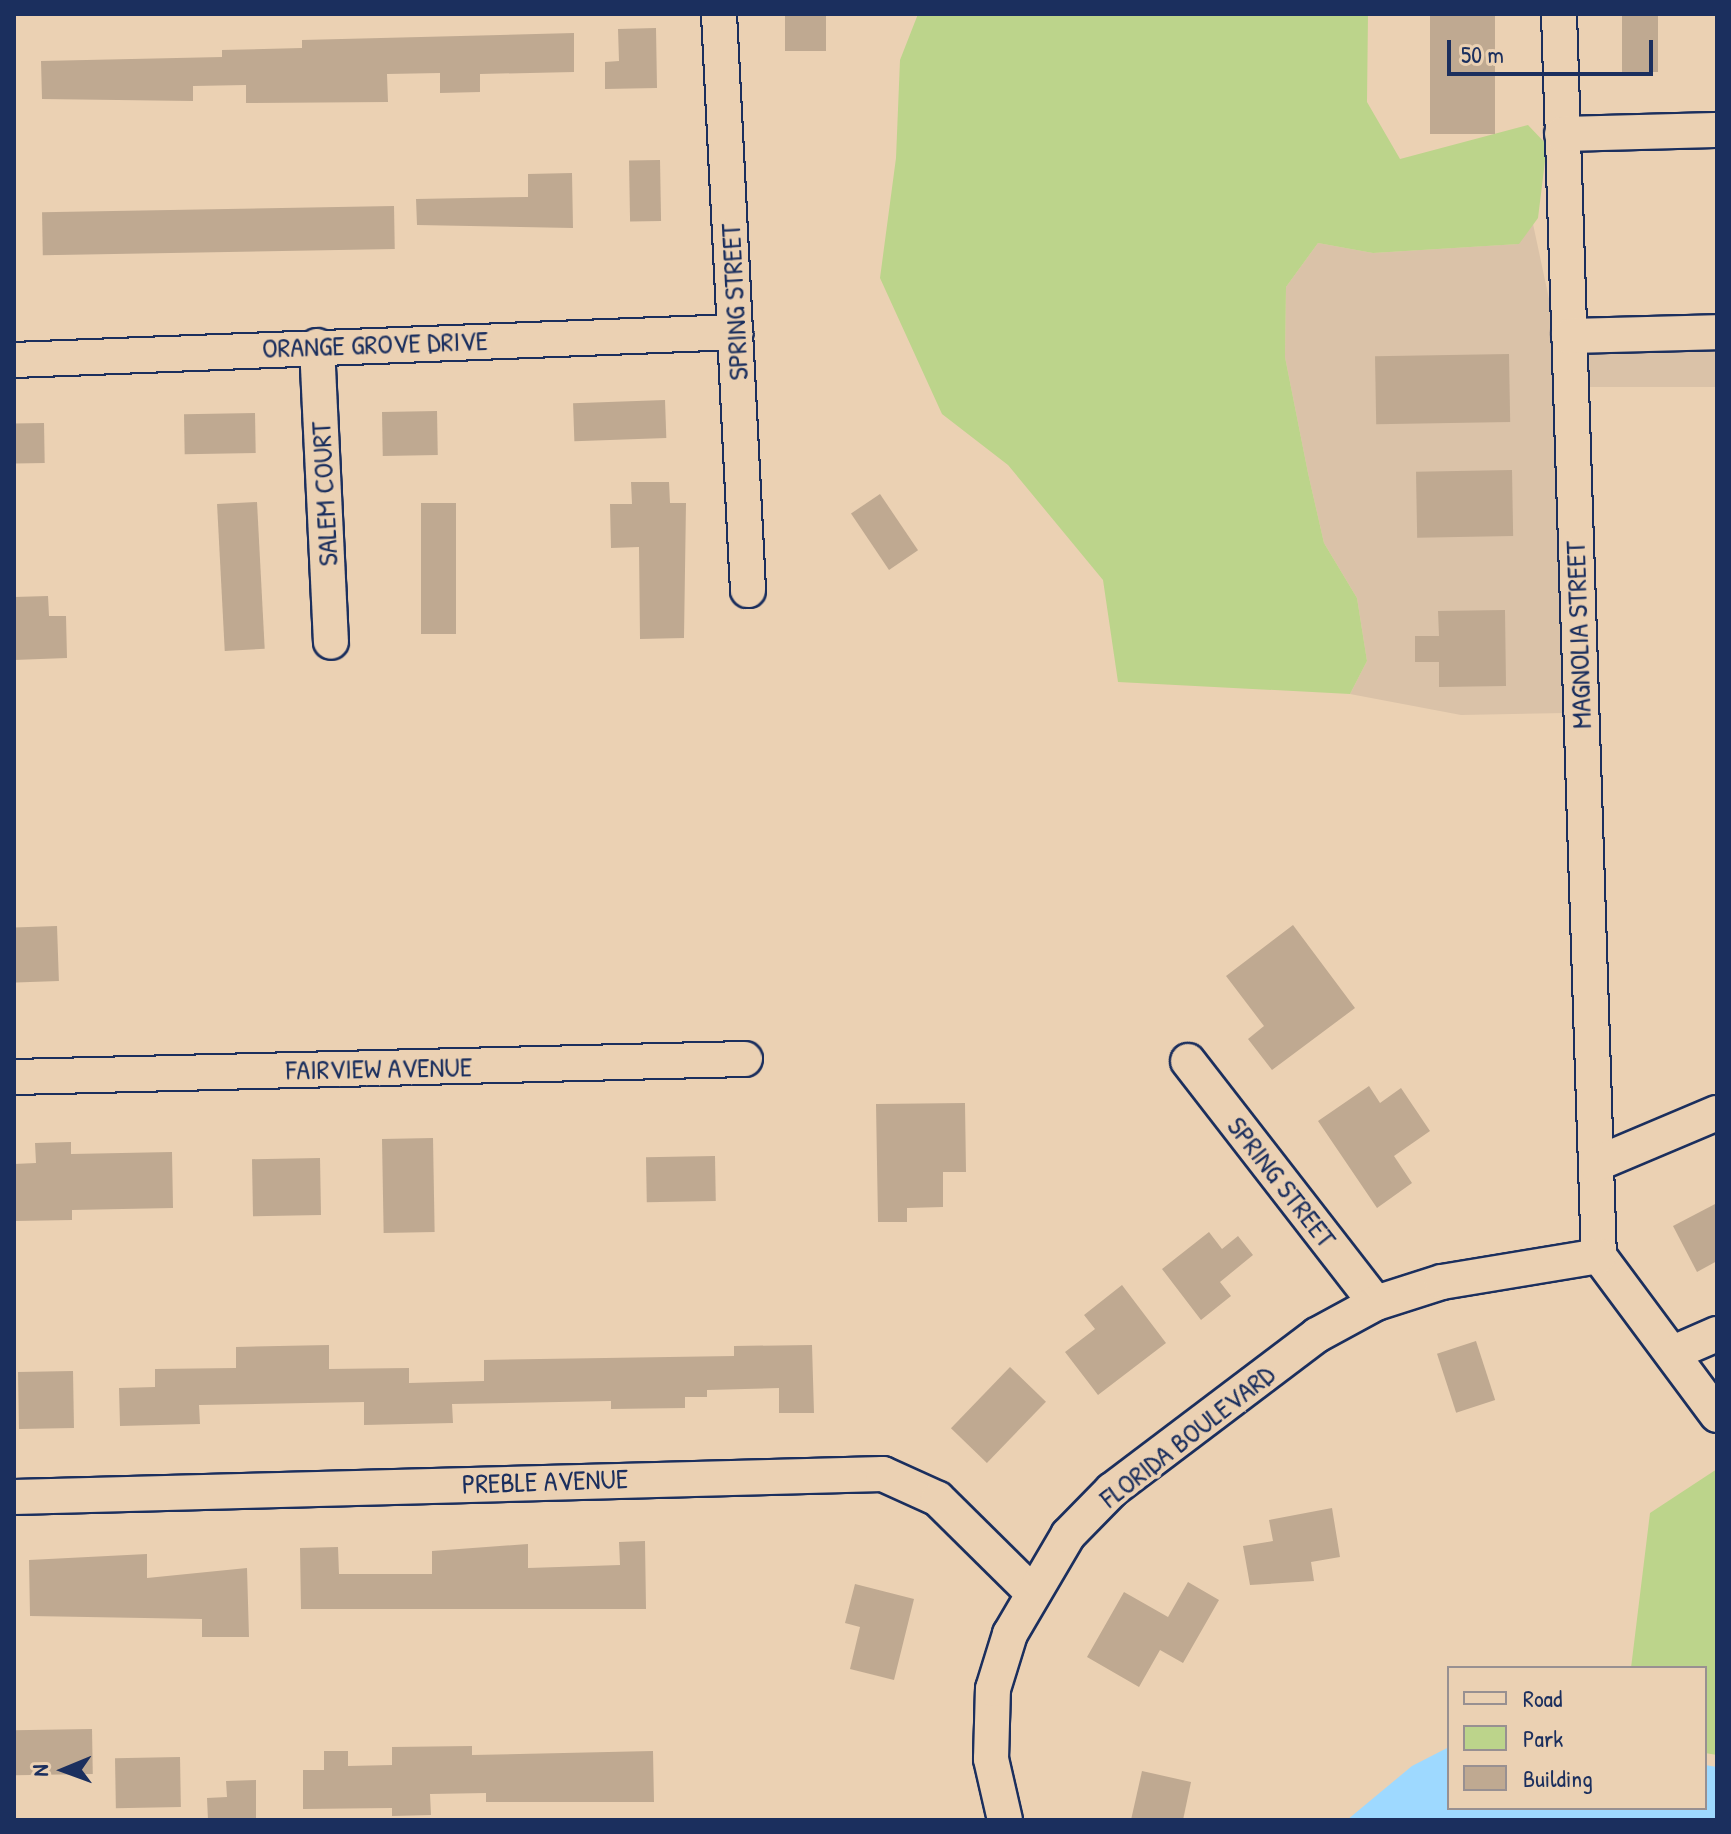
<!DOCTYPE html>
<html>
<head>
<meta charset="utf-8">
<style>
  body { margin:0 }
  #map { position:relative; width:1731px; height:1834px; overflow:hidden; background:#ebd1b3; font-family:"Patrick Hand",sans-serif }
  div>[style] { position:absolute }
  .built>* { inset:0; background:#dac2a8; transform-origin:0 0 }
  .green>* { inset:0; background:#bcd48b }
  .water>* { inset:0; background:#9ed9ff }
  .building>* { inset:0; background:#bfa991; transform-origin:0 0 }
  .roads { filter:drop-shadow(2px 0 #1b2f5e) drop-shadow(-2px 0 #1b2f5e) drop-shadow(0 2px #1b2f5e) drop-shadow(0 -2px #1b2f5e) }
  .minor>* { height:34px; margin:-17px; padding:0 17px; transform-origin:17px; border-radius:17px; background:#ebd1b3 }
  span { translate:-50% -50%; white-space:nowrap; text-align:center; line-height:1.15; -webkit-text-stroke:8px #ebd1b3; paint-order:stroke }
  .street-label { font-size:28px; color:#1b2f5e }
  .frame { position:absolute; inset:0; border:16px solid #1b2f5e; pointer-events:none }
  .legend { position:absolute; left:1447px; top:1666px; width:260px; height:144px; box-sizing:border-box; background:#ebd1b3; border:2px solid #989091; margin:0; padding:10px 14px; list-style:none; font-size:24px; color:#1b2f5e }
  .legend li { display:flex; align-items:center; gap:16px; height:40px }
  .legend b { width:40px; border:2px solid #989091 }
  .north { position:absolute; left:24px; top:1730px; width:80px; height:80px; -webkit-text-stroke:6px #ebd1b3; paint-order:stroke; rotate:269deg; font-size:22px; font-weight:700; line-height:32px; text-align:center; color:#1b2f5e }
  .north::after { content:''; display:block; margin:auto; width:28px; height:36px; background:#1b2f5e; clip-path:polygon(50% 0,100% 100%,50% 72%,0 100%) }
  .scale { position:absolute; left:1447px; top:40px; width:206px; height:36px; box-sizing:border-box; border:4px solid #1b2f5e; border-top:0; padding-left:10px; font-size:24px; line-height:28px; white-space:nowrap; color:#1b2f5e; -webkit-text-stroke:6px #ebd1b3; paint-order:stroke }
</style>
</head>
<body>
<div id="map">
  <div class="built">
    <div style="clip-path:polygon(1533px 224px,1552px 313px,1565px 713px,1461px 715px,1350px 694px,1367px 661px,1357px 598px,1324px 543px,1308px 473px,1285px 357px,1286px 287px,1318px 243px,1373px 253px,1518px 244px)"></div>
    <div style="left:1717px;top:346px;width:41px;height:132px;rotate:90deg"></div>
  </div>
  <div class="green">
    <div style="clip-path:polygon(918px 14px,1368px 14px,1367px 102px,1400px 159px,1528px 125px,1547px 145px,1538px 218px,1519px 244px,1373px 253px,1318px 243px,1286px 287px,1285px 357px,1308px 473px,1324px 543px,1357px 598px,1367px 661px,1350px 694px,1118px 682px,1103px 580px,1008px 465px,942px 414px,880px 278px,896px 158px,900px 60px)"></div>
    <div style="clip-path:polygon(1717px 1469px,1717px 1755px,1705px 1753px,1705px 1668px,1631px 1668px,1650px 1513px)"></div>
  </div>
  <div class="water">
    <div style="clip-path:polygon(1449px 1747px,1449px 1808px,1705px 1808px,1705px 1765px,1717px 1767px,1717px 1820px,1347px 1820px,1412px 1766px)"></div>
  </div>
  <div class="building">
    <div style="left:785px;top:14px;width:41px;height:37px"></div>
    <div style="left:1430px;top:14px;width:65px;height:120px"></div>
    <div style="left:1622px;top:14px;width:36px;height:58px"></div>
    <div style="clip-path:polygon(656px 28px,657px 88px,605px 89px,605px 62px,619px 61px,618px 29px)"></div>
    <div style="clip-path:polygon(574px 33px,574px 72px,480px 74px,480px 92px,440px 93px,440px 73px,387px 74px,388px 102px,246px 103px,246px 85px,193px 86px,193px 101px,42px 99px,41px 61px,222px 57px,222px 50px,302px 48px,302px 40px)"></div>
    <div style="left:660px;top:160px;width:61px;height:31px;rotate:89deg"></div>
    <div style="clip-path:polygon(572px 173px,573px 228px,417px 225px,416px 199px,528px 197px,528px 174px)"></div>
    <div style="left:394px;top:206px;width:43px;height:352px;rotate:89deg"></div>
    <div style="left:1509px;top:354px;width:68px;height:134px;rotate:89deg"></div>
    <div style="left:665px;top:400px;width:38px;height:92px;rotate:88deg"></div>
    <div style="left:437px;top:411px;width:44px;height:55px;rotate:89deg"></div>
    <div style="left:255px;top:413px;width:40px;height:71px;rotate:89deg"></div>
    <div style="left:44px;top:423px;width:40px;height:30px;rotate:89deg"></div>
    <div style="left:1512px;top:470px;width:66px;height:96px;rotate:89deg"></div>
    <div style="clip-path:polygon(631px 482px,669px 482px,670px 503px,686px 503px,684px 638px,640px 639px,639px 547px,611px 548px,610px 504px,632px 504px)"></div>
    <div style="left:880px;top:494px;width:68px;height:35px;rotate:56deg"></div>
    <div style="left:257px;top:502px;width:147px;height:40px;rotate:87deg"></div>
    <div style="left:421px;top:503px;width:35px;height:131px"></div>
    <div style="clip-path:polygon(48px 596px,49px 616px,66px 616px,67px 658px,14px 660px,14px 597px)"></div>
    <div style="clip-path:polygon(1505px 610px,1506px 686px,1439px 687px,1439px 662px,1415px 662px,1415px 636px,1439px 636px,1438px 611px)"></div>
    <div style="clip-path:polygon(1293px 925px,1355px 1008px,1272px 1070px,1248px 1039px,1264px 1026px,1226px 976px)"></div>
    <div style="left:57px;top:926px;width:55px;height:43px;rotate:88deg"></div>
    <div style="clip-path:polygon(1369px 1086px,1380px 1103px,1401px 1088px,1430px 1131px,1394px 1156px,1412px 1183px,1377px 1208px,1318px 1121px)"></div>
    <div style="clip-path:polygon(965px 1103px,966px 1172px,943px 1172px,943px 1207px,907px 1208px,907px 1222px,878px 1222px,876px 1104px)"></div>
    <div style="left:433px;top:1138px;width:94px;height:51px;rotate:89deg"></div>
    <div style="clip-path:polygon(71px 1142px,71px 1154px,172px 1152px,173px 1208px,72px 1210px,72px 1220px,14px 1221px,14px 1164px,36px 1163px,35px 1143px)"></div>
    <div style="left:715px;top:1156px;width:45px;height:69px;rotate:89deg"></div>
    <div style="left:320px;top:1158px;width:57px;height:68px;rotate:89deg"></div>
    <div style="clip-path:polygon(1717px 1203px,1717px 1261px,1697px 1272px,1673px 1226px)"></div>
    <div style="clip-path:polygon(1209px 1232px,1222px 1249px,1238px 1236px,1253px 1255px,1220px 1282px,1231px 1296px,1201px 1320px,1162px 1269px)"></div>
    <div style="clip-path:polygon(1122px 1285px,1166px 1343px,1098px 1395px,1065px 1352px,1095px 1329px,1084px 1315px)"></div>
    <div style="left:1476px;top:1341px;width:62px;height:41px;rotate:72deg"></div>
    <div style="clip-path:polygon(329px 1345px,329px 1369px,409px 1368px,409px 1383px,484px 1381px,484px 1360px,734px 1356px,734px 1346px,812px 1345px,814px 1413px,779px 1413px,779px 1388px,707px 1390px,707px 1397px,685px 1397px,685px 1408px,611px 1409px,611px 1401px,452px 1404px,453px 1423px,364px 1425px,364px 1402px,199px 1405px,200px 1424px,120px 1426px,119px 1388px,155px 1387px,155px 1369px,236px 1368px,236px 1347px)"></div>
    <div style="left:1010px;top:1367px;width:50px;height:85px;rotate:44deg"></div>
    <div style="left:73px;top:1371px;width:57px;height:55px;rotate:89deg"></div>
    <div style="clip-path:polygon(1332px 1508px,1340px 1557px,1311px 1562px,1314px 1581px,1250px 1585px,1243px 1546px,1273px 1541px,1269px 1520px)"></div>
    <div style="clip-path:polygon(645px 1541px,646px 1609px,301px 1609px,300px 1548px,338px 1547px,339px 1574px,432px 1574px,432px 1551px,528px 1544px,528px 1568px,620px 1565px,619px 1542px)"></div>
    <div style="clip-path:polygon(147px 1554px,147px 1578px,247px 1568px,249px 1637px,202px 1637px,202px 1619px,30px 1616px,29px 1560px)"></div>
    <div style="clip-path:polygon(1188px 1582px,1219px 1600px,1183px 1663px,1160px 1650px,1139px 1687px,1087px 1657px,1124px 1592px,1168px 1617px)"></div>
    <div style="clip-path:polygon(855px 1584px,914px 1599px,894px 1680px,850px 1669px,860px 1627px,845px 1623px)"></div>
    <div style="left:92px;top:1729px;width:45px;height:78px;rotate:89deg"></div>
    <div style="clip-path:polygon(472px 1746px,472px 1755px,653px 1751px,654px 1802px,486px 1802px,486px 1793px,430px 1794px,431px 1815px,392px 1816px,392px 1808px,303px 1809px,303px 1770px,324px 1770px,324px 1751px,348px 1751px,348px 1766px,392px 1765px,392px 1747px)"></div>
    <div style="left:180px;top:1757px;width:50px;height:65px;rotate:89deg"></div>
    <div style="clip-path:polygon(1142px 1771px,1191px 1782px,1183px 1820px,1131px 1820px)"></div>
    <div style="clip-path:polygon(256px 1780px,256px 1820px,208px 1820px,207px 1798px,227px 1797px,226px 1781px)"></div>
  </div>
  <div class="roads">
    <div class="minor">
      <div style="left:719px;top:14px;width:577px;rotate:87.12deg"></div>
      <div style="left:1559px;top:14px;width:1243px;rotate:88.16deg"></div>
      <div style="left:1562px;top:134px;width:155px;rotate:-1.5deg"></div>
      <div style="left:1569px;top:336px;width:148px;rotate:-1.5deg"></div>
      <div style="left:317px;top:346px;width:296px;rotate:87.3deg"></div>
      <div style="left:14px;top:360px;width:722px;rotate:-2.22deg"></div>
      <div style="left:1188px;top:1061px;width:306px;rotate:52.2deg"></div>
      <div style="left:14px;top:1077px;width:731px;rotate:-1.41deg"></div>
      <div style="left:1596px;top:1164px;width:131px;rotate:-22.9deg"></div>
      <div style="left:1599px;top:1256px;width:198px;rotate:53.4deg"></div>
      <div style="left:1673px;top:1353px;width:48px;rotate:-23.4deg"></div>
      <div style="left:14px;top:1497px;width:869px;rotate:-1.52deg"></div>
      <div style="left:883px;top:1474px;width:60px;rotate:24.4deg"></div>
      <div style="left:938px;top:1499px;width:131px;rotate:44.7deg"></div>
      <div style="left:1005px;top:1820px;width:63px;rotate:-102.9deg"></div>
      <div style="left:991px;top:1759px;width:70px;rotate:-88.4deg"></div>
      <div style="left:993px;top:1689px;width:58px;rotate:-72.8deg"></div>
      <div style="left:1010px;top:1634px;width:115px;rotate:-59.6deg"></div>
      <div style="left:1068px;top:1535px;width:63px;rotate:-45.6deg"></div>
      <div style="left:1112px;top:1490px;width:257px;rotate:-37.1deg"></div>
      <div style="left:1317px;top:1335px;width:67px;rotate:-28.5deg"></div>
      <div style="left:1376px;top:1303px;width:69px;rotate:-17.7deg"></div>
      <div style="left:1442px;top:1282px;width:159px;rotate:-9.4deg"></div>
    </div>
  </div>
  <div class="street-label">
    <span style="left:734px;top:302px;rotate:-93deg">SPRING STREET</span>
    <span style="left:375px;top:344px;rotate:-2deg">ORANGE GROVE DRIVE</span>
    <span style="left:324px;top:494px;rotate:-93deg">SALEM COURT</span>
    <span style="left:1578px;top:635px;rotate:-92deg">MAGNOLIA STREET</span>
    <span style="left:379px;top:1068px;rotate:-1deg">FAIRVIEW AVENUE</span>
    <span style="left:1282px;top:1182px;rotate:52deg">SPRING STREET</span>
    <span style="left:1187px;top:1436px;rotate:-38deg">FLORIDA BOULEVARD</span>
    <span style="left:545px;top:1481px;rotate:-2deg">PREBLE AVENUE</span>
  </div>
  <div class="frame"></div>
  <ul class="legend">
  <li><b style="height:10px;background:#ebd1b3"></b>Road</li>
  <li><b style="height:22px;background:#bcd48b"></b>Park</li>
  <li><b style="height:22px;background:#bfa991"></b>Building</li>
  </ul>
  <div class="north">N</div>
  <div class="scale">50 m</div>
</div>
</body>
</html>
